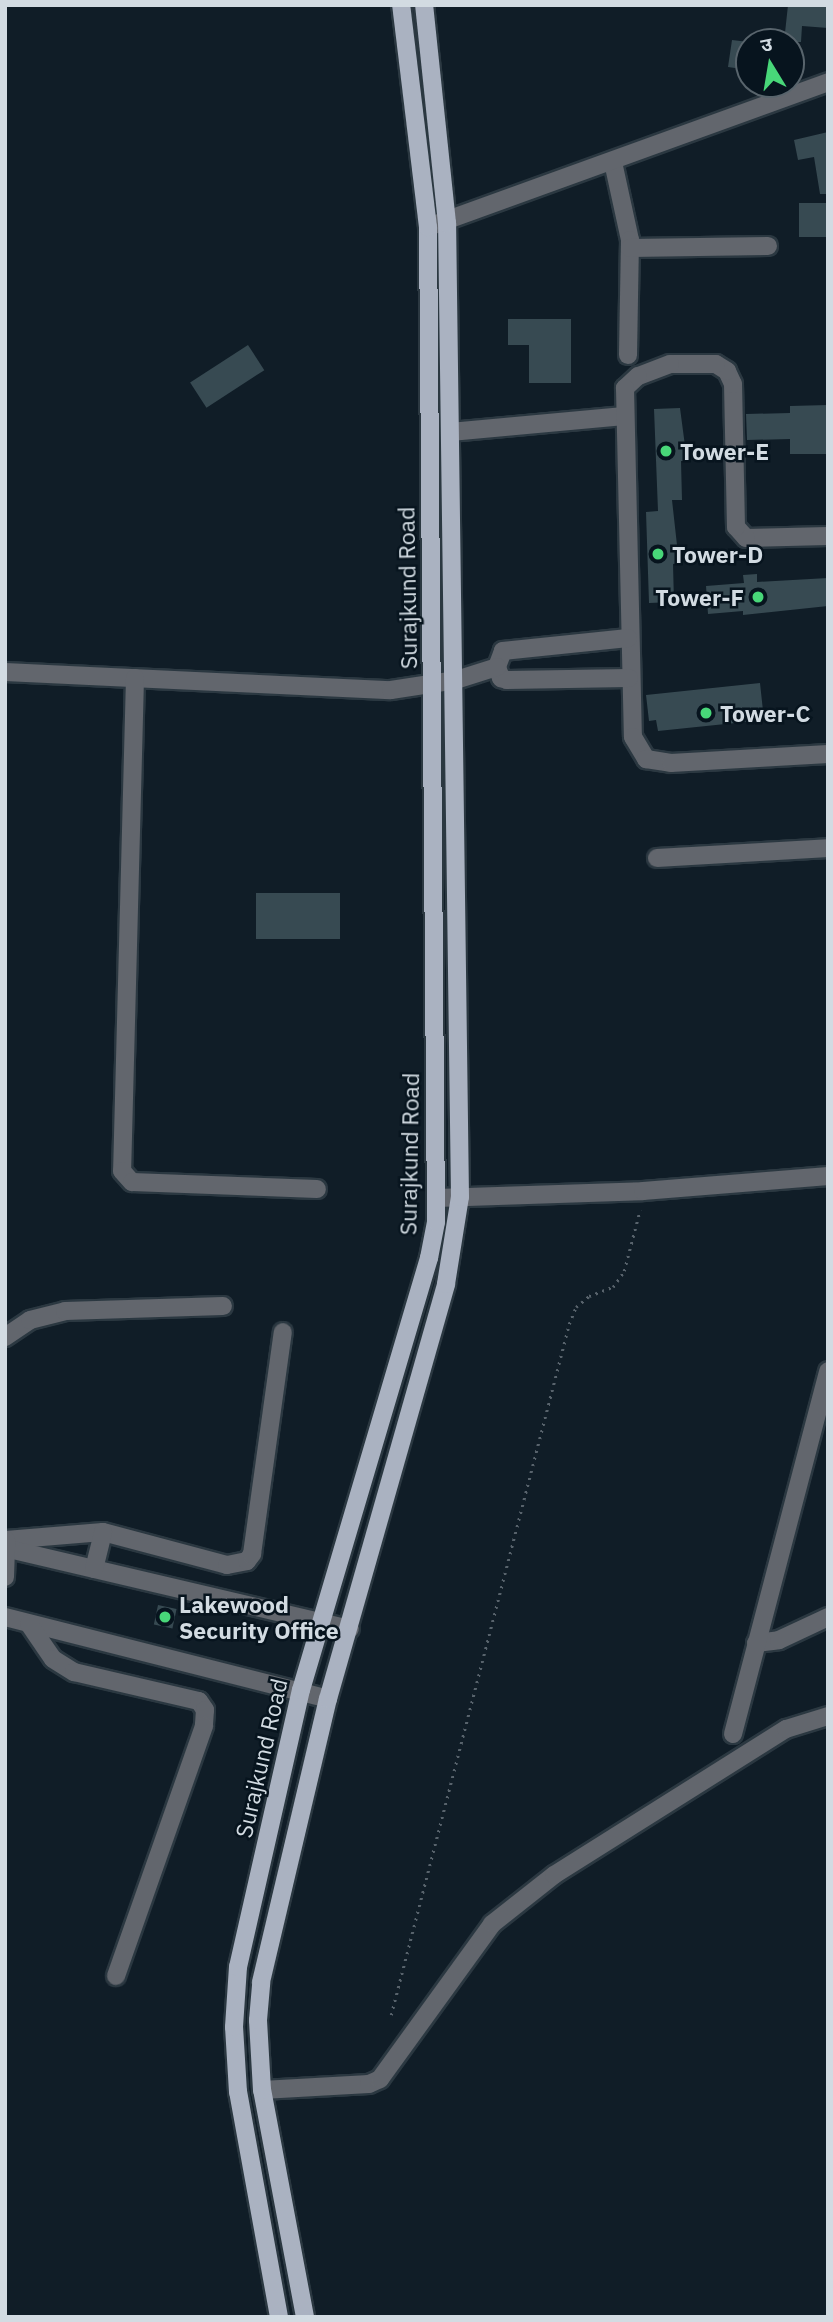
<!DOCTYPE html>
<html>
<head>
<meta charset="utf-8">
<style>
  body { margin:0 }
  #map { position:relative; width:833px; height:2322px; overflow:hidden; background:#101d27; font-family:"IBM Plex Sans","Noto Sans Devanagari",sans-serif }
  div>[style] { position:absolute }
  .building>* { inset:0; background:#374a52; transform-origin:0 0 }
  .path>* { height:2.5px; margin-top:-1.25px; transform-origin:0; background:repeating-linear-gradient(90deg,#58636c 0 2px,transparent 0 7px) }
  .roads { filter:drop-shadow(2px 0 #2b3841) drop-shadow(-2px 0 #2b3841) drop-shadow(0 2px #2b3841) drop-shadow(0 -2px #2b3841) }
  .minor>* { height:18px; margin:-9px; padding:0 9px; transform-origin:9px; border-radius:9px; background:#62666d }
  .major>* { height:18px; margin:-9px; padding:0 9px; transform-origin:9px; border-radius:9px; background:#aab2c1 }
  .dots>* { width:19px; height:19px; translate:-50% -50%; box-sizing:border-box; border:4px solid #07141e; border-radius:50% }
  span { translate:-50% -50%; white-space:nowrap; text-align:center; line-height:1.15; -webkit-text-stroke:5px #07141e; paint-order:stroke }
  .poi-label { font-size:23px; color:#d2dbe2; font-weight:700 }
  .left { translate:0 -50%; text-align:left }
  .right { translate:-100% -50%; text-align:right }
  .street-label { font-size:23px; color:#d2dbe2 }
  .frame { position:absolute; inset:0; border:7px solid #d2dbe2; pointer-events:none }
  .north { position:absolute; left:735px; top:28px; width:70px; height:70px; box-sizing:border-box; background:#07141e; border:2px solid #58646c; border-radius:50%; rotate:349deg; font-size:19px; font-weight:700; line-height:28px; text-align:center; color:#d2dbe2 }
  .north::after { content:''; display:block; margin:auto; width:24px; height:32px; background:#48d779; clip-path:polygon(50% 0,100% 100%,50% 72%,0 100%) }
</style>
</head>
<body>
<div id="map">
  <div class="building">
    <div style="clip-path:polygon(788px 5px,828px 5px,828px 28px,802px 26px,801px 42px,784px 42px)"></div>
    <div style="clip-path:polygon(732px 40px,749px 42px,749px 70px,728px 67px)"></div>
    <div style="clip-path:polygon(828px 132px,828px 194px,820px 194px,814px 157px,798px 160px,794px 140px)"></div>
    <div style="left:828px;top:203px;width:34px;height:29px;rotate:90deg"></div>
    <div style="clip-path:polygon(508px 319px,571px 319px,571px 383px,529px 383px,529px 345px,508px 345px)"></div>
    <div style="left:248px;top:345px;width:30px;height:69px;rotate:57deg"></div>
    <div style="clip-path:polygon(828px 405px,828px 454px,790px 454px,790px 439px,747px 440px,746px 414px,790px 413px,790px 406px)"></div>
    <div style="clip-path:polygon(680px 408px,687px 461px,681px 461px,682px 500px,672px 500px,679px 563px,673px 564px,674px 602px,649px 603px,646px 512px,658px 511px,654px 409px)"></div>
    <div style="clip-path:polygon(757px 574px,757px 582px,828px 578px,828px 606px,743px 615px,743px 611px,708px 614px,706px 586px,744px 583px,743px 575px)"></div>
    <div style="clip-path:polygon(760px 683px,764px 720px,658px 731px,656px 720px,649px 721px,646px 695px)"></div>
    <div style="left:340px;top:893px;width:46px;height:84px;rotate:90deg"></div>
    <div style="left:158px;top:1605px;width:19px;height:20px;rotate:12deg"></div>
  </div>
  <div class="path">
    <div style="left:391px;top:2015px;width:714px;rotate:-75.55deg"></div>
    <div style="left:569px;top:1324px;width:18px;rotate:-68deg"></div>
    <div style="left:576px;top:1307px;width:17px;rotate:-40deg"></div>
    <div style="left:589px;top:1296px;width:26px;rotate:-21deg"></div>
    <div style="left:613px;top:1287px;width:19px;rotate:-55deg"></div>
    <div style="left:624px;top:1271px;width:63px;rotate:-75.3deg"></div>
  </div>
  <div class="roads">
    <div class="minor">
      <div style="left:613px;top:162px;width:80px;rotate:77.7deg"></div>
      <div style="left:630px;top:240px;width:115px;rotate:91deg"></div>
      <div style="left:428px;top:227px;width:425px;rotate:-19.9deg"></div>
      <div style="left:630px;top:248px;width:138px;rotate:-0.8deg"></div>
      <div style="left:451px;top:432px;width:173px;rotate:-5.3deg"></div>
      <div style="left:828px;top:536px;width:82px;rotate:178.6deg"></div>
      <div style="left:746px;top:538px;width:15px;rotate:-132deg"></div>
      <div style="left:736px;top:527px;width:143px;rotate:-91.2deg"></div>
      <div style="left:733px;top:384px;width:14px;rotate:-115deg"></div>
      <div style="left:727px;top:371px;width:13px;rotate:-148deg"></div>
      <div style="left:716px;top:364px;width:46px;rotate:180deg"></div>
      <div style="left:670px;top:364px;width:34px;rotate:159deg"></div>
      <div style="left:638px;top:376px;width:18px;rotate:137deg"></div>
      <div style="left:625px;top:388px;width:349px;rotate:88.7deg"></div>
      <div style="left:633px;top:737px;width:26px;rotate:59deg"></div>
      <div style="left:646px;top:759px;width:25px;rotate:9deg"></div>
      <div style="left:671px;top:763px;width:157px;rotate:-3.3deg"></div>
      <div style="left:628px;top:638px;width:126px;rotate:174.1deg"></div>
      <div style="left:503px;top:651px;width:17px;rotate:111deg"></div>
      <div style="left:497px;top:667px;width:12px;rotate:70deg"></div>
      <div style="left:501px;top:678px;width:6px;rotate:18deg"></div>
      <div style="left:507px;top:680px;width:122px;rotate:-0.9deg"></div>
      <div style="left:5px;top:672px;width:386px;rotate:2.7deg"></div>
      <div style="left:391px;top:690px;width:66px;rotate:-8.7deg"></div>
      <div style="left:456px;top:680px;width:43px;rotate:-17.6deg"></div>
      <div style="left:135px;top:678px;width:493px;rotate:91.5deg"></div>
      <div style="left:122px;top:1171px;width:15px;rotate:48deg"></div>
      <div style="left:132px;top:1182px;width:185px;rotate:2.2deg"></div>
      <div style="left:657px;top:858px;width:171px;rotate:-3.3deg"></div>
      <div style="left:437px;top:1198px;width:206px;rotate:-1.9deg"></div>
      <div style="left:643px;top:1191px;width:186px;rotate:-4.6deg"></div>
      <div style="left:5px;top:1337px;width:30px;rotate:-34deg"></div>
      <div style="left:30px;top:1320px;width:36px;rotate:-14deg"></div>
      <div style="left:65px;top:1311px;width:158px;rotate:-1.8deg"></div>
      <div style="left:6px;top:1540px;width:97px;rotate:-4.7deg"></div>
      <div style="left:103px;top:1532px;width:128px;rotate:14.9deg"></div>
      <div style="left:227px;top:1565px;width:20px;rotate:-11deg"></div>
      <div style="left:247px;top:1561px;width:9px;rotate:-54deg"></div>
      <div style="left:252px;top:1554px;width:224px;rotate:-82.1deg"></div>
      <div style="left:9px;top:1549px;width:350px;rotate:13.2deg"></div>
      <div style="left:94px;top:1569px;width:38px;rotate:-76deg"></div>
      <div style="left:5px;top:1577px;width:37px;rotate:-88deg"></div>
      <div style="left:5px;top:1617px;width:333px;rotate:14.2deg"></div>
      <div style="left:29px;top:1624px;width:42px;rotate:55.6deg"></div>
      <div style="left:53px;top:1659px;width:25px;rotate:32deg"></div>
      <div style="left:74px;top:1672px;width:128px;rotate:13.1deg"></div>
      <div style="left:199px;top:1701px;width:11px;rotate:56deg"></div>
      <div style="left:205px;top:1710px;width:16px;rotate:94deg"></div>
      <div style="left:204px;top:1726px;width:265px;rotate:109.4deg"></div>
      <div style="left:756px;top:1643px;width:23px;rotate:-7deg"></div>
      <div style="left:779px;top:1640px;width:54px;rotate:-25.1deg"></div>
      <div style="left:733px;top:1734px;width:375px;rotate:-75.3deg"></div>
      <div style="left:262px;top:2090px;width:107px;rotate:-3.2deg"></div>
      <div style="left:369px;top:2084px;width:12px;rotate:-24deg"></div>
      <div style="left:380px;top:2079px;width:191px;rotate:-54.1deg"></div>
      <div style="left:492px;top:1924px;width:79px;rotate:-38.3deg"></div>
      <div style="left:554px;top:1875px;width:274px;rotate:-32.2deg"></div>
      <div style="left:786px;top:1729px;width:44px;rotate:-17.2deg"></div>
    </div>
    <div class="major">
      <div style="left:279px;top:2317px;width:229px;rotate:-100.3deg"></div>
      <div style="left:238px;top:2092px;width:65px;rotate:-93.5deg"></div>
      <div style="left:234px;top:2027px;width:60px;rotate:-86.2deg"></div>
      <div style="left:238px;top:1967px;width:284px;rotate:-77.2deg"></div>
      <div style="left:301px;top:1690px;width:451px;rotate:-73.5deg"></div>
      <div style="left:429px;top:1258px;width:37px;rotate:-79deg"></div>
      <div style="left:436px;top:1222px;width:995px;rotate:-90.46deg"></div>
      <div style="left:428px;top:227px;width:224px;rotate:-96.9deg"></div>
      <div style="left:305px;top:2317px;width:231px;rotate:-100.7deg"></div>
      <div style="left:262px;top:2090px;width:70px;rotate:-93.3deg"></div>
      <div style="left:258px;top:2020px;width:38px;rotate:-85deg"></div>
      <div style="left:261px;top:1982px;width:291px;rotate:-76.7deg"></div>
      <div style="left:328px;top:1699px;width:431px;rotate:-74.1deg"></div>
      <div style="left:446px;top:1284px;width:88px;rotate:-80.9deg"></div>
      <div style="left:460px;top:1197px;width:974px;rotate:-90.76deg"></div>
      <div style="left:447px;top:223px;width:219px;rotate:-96deg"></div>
    </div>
  </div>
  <div class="dots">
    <div style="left:666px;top:451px;background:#48d779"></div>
    <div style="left:658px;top:554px;background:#48d779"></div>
    <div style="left:758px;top:597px;background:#48d779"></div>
    <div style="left:706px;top:713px;background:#48d779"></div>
    <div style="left:165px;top:1617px;background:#48d779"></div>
  </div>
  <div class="poi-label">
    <span class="left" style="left:680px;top:451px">Tower-E</span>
    <span class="left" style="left:672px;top:554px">Tower-D</span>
    <span class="right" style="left:744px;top:597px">Tower-F</span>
    <span class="left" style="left:720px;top:713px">Tower-C</span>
    <span class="left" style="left:179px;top:1617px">Lakewood<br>Security Office</span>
  </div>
  <div class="street-label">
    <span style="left:407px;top:588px;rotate:-91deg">Surajkund Road</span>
    <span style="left:409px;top:1154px;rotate:-89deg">Surajkund Road</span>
    <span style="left:261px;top:1758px;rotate:-77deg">Surajkund Road</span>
  </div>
  <div class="frame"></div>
  <div class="north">उ</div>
</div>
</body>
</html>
